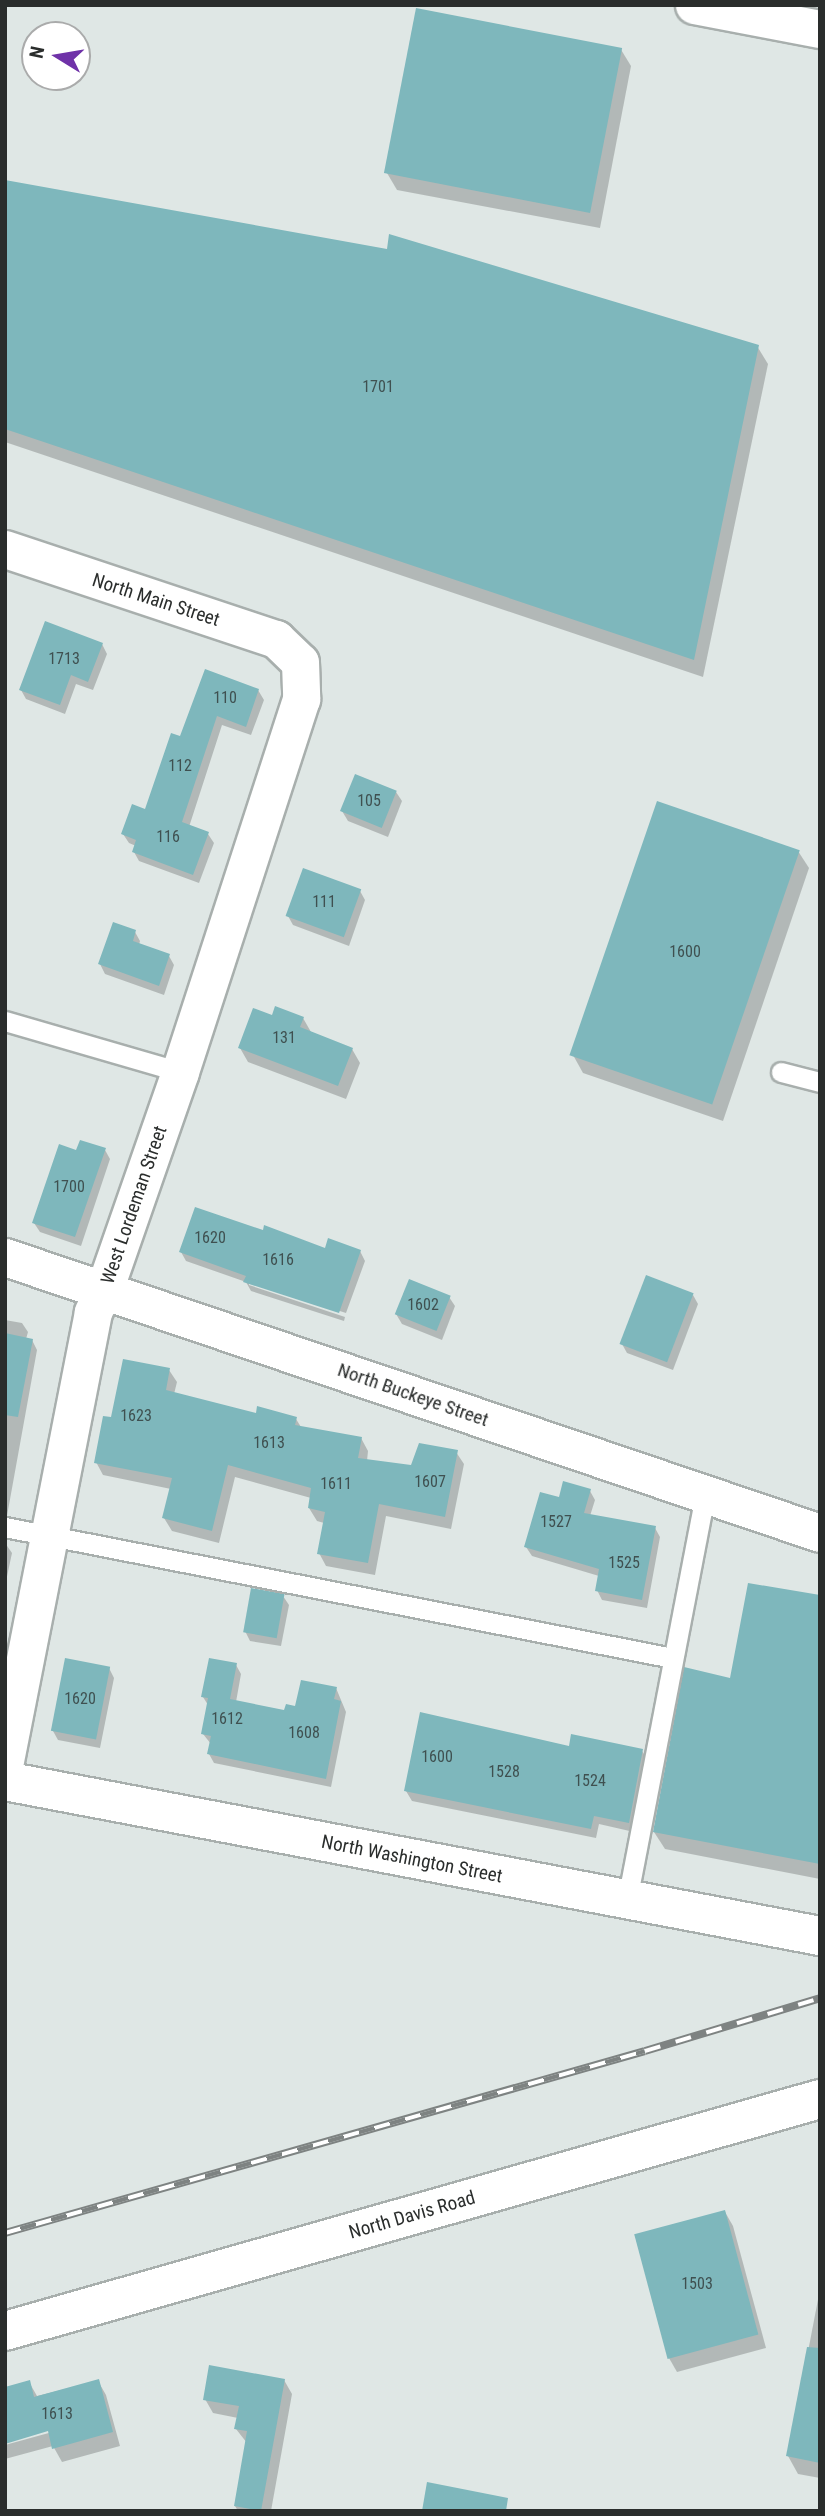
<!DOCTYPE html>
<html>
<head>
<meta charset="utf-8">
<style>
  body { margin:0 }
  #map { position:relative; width:825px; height:2516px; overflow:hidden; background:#dfe7e5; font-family:"Roboto Condensed",sans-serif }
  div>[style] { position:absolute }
  .shadow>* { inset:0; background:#0003 }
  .building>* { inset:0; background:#7eb7bc; transform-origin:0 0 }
  .roads { filter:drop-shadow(2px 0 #a8afad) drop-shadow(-2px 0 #a8afad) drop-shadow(0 2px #a8afad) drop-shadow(0 -2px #a8afad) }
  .service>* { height:19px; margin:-9.5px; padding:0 9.5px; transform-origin:9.5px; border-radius:9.5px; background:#fff }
  .minor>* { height:37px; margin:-18.5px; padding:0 18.5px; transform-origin:18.5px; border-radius:18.5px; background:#fff }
  .tertiary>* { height:38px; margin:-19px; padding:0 19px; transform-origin:19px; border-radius:19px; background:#fff }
  .secondary>* { height:38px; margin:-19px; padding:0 19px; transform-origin:19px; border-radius:19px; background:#fff }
  .rail>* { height:8px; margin-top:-4px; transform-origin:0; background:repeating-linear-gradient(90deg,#fff 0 16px,#7e8382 0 32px); box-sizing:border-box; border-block:2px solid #7e8382 }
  span { translate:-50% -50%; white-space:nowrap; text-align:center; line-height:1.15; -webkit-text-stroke:5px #fff; paint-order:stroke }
  .number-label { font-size:16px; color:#3f5050 }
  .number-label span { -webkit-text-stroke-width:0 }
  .street-label { font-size:19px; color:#2a2d2c }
  .frame { position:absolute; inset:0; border:7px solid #2a2d2c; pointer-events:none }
  .north { position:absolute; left:21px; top:21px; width:70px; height:70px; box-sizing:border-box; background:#fff; border:2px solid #aaabab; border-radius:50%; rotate:281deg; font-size:19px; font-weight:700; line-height:28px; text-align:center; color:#2a2d2c }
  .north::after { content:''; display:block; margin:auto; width:24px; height:32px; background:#6f32a8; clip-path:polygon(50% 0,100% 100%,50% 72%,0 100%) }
</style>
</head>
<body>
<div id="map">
  <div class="shadow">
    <div style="clip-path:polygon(620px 48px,631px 66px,600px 228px,397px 190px,387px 173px)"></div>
    <div style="clip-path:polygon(5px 182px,757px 346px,768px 364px,703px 677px,5px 442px)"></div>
    <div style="clip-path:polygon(102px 644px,107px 654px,93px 690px,76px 684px,65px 714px,26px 699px,21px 690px)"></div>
    <div style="clip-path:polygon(258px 690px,264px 700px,251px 735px,222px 725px,189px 827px,208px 834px,214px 843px,199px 883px,139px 861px,134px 852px,136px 846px,129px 843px,123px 834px,146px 811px,181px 738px)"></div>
    <div style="clip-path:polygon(396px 792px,402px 801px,388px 837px,348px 821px,342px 811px)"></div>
    <div style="clip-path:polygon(798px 851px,809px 868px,723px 1121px,583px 1073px,573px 1055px)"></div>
    <div style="clip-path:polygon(360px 891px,365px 900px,349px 946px,293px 925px,288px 916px)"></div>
    <div style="clip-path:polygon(135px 932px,140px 941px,139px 945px,169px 956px,174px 965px,164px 995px,105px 974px,100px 964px)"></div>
    <div style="clip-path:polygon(273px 1017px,303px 1018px,311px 1032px,352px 1049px,360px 1063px,346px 1099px,248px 1062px,240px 1048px)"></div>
    <div style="clip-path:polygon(105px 1150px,110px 1159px,81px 1246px,40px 1232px,34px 1223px)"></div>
    <div style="clip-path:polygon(326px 1250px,360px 1251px,365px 1261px,346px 1313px,249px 1282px,249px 1285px,345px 1317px,344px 1321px,251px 1291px,246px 1282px,186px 1261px,181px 1252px)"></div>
    <div style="clip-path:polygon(693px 1295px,698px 1304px,673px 1370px,627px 1353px,622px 1344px)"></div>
    <div style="clip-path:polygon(449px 1297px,455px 1306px,442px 1340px,402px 1324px,396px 1314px)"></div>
    <div style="clip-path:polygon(5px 1320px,22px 1323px,28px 1332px,26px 1339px,32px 1340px,37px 1350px,5px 1527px)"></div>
    <div style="clip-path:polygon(169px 1370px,177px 1382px,174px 1394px,257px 1415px,296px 1419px,301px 1427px,361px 1438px,368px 1451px,367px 1461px,412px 1467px,456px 1452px,464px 1464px,451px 1529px,386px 1516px,375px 1575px,326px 1566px,319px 1553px,324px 1523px,317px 1521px,309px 1508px,311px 1498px,235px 1477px,219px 1543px,172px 1531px,164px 1518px,171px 1489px,103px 1475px,96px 1462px,113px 1419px)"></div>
    <div style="clip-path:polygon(590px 1491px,595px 1500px,590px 1516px,655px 1528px,660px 1537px,647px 1608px,602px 1600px,597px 1590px,599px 1576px,532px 1556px,526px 1547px,560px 1500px)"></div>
    <div style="clip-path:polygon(5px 1543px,12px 1553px,5px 1586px)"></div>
    <div style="clip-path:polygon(283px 1596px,289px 1605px,281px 1646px,250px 1641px,245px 1631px)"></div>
    <div style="clip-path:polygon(820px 1597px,820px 1879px,665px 1849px,654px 1832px,731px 1680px)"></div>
    <div style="clip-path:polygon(236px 1665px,241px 1674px,236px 1702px,286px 1712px,336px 1688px,346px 1712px,331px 1787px,214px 1763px,209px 1754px,211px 1744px,203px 1734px,208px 1705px,203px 1697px)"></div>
    <div style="clip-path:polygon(109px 1668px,114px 1678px,100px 1748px,58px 1740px,53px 1731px)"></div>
    <div style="clip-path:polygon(570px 1748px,642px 1751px,648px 1760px,634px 1832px,599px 1824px,596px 1838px,412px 1801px,406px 1791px)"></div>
    <div style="clip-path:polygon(725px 2212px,733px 2226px,766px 2348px,677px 2372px,669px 2358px)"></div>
    <div style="clip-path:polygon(820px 2289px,820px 2478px,798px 2474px,788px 2456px)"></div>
    <div style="clip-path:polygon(284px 2380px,292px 2394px,271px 2511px,238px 2511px,235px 2506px,247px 2443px,236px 2429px,238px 2418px,213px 2413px,205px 2399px)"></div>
    <div style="clip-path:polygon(98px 2381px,106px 2395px,120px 2446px,62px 2462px,53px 2446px,5px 2459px,5px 2445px,56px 2431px,56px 2427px,5px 2442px,29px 2382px,37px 2396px)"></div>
  </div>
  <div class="building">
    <div style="left:416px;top:8px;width:210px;height:168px;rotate:11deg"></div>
    <div style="clip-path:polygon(5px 180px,387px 249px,389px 234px,759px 345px,694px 660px,5px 429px)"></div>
    <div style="clip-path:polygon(45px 621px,103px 643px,88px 682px,71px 675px,60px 705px,19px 690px)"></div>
    <div style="clip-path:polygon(205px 669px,259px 689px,246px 727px,217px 716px,182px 822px,209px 832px,193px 875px,132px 852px,136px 840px,121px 834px,132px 804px,145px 809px,171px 733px,180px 736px)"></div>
    <div style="left:355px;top:774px;width:45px;height:40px;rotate:22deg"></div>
    <div style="left:657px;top:801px;width:151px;height:269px;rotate:19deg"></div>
    <div style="left:303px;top:868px;width:62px;height:51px;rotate:20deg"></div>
    <div style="clip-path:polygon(113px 922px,136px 930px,133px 941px,170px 954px,159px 986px,98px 964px)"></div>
    <div style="clip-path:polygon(275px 1006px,304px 1017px,300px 1027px,353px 1048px,338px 1086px,238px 1048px,253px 1008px,272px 1015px)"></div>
    <div style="clip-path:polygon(80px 1140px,106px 1148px,75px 1237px,32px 1223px,59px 1144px,76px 1150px)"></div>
    <div style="clip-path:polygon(195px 1207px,263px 1230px,264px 1225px,325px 1248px,328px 1238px,361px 1250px,339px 1313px,243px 1282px,246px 1276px,179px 1252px)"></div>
    <div style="left:646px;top:1275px;width:51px;height:74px;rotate:21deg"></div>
    <div style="left:409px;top:1279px;width:45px;height:38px;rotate:22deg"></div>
    <div style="clip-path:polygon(5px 1333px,33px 1339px,18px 1417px,5px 1415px)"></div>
    <div style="clip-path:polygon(123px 1359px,170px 1368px,166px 1390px,256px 1413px,257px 1406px,297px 1417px,295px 1425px,362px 1437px,358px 1458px,411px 1465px,419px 1443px,458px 1450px,445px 1517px,379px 1504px,368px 1563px,317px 1554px,325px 1512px,308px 1508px,311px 1488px,228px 1465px,212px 1531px,162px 1518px,172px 1478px,94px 1463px,103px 1416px,111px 1417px)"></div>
    <div style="clip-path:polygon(563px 1481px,591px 1489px,584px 1513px,656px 1526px,642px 1600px,595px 1591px,599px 1569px,524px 1547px,540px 1492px,559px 1497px)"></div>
    <div style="clip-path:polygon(748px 1583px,820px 1595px,820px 1864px,653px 1832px,684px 1667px,730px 1678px)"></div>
    <div style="left:251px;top:1588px;width:34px;height:45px;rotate:10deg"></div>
    <div style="left:65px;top:1658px;width:46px;height:74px;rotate:11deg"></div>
    <div style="clip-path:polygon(209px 1658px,237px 1663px,230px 1699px,284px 1710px,286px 1704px,295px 1706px,301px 1680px,337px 1687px,334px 1699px,341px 1701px,326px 1779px,207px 1754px,211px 1736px,201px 1734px,208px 1698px,201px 1697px)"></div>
    <div style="clip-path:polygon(420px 1712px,569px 1746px,571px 1734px,643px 1749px,629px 1823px,594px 1816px,591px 1829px,404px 1791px)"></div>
    <div style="left:725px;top:2210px;width:129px;height:94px;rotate:75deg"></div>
    <div style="clip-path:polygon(807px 2347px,820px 2348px,820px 2463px,786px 2456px)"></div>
    <div style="clip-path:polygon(209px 2365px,285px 2379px,261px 2511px,234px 2506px,247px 2431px,234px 2429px,239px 2406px,203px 2400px)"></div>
    <div style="clip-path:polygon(99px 2379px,113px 2432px,52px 2449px,48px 2431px,5px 2444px,5px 2387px,30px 2380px,34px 2397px)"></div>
    <div style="clip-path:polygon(427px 2482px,508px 2498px,506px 2511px,422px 2511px)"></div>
  </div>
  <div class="roads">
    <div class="service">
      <div style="left:5px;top:1021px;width:182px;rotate:16.2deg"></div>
      <div style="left:781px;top:1072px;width:40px;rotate:14.4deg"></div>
      <div style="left:5px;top:1527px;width:681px;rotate:11.1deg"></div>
      <div style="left:627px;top:1900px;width:413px;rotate:-79.1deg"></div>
    </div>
    <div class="minor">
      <div style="left:694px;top:5px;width:128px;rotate:10.8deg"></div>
      <div style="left:5px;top:549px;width:286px;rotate:18.4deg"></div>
      <div style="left:276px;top:639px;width:33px;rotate:44deg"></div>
      <div style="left:300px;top:662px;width:37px;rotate:88deg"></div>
      <div style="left:301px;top:699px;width:392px;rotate:108deg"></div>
      <div style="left:180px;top:1072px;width:231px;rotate:109.2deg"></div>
      <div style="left:104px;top:1290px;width:25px;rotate:117deg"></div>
      <div style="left:93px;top:1312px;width:457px;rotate:101.1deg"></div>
      <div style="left:5px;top:1257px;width:860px;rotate:18.71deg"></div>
    </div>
    <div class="tertiary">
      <div style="left:5px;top:2331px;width:847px;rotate:-15.89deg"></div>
    </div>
    <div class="secondary">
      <div style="left:5px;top:1781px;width:830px;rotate:10.77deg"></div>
    </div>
  </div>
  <div class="rail">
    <div style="left:5px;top:2233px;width:665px;rotate:-15.87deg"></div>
    <div style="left:645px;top:2051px;width:183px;rotate:-16.8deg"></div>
  </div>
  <div class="number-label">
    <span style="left:378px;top:387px">1701</span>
    <span style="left:64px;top:659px">1713</span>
    <span style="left:225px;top:698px">110</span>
    <span style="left:180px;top:766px">112</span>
    <span style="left:369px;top:801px">105</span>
    <span style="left:168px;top:837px">116</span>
    <span style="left:324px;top:902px">111</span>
    <span style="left:685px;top:952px">1600</span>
    <span style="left:284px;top:1038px">131</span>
    <span style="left:69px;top:1187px">1700</span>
    <span style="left:210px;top:1238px">1620</span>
    <span style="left:278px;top:1260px">1616</span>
    <span style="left:423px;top:1305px">1602</span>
    <span style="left:136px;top:1416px">1623</span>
    <span style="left:269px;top:1443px">1613</span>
    <span style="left:430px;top:1482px">1607</span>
    <span style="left:336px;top:1484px">1611</span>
    <span style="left:556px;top:1522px">1527</span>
    <span style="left:624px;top:1563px">1525</span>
    <span style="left:80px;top:1699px">1620</span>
    <span style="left:227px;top:1719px">1612</span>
    <span style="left:304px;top:1733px">1608</span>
    <span style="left:437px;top:1757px">1600</span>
    <span style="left:504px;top:1772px">1528</span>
    <span style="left:590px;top:1781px">1524</span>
    <span style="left:697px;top:2284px">1503</span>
    <span style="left:57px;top:2414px">1613</span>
  </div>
  <div class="street-label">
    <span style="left:156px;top:600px;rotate:18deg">North Main Street</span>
    <span style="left:134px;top:1205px;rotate:-71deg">West Lordeman Street</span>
    <span style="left:413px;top:1395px;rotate:19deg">North Buckeye Street</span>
    <span style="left:412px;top:1859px;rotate:11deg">North Washington Street</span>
    <span style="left:412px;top:2215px;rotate:-16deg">North Davis Road</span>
  </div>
  <div class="frame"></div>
  <div class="north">N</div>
</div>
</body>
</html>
